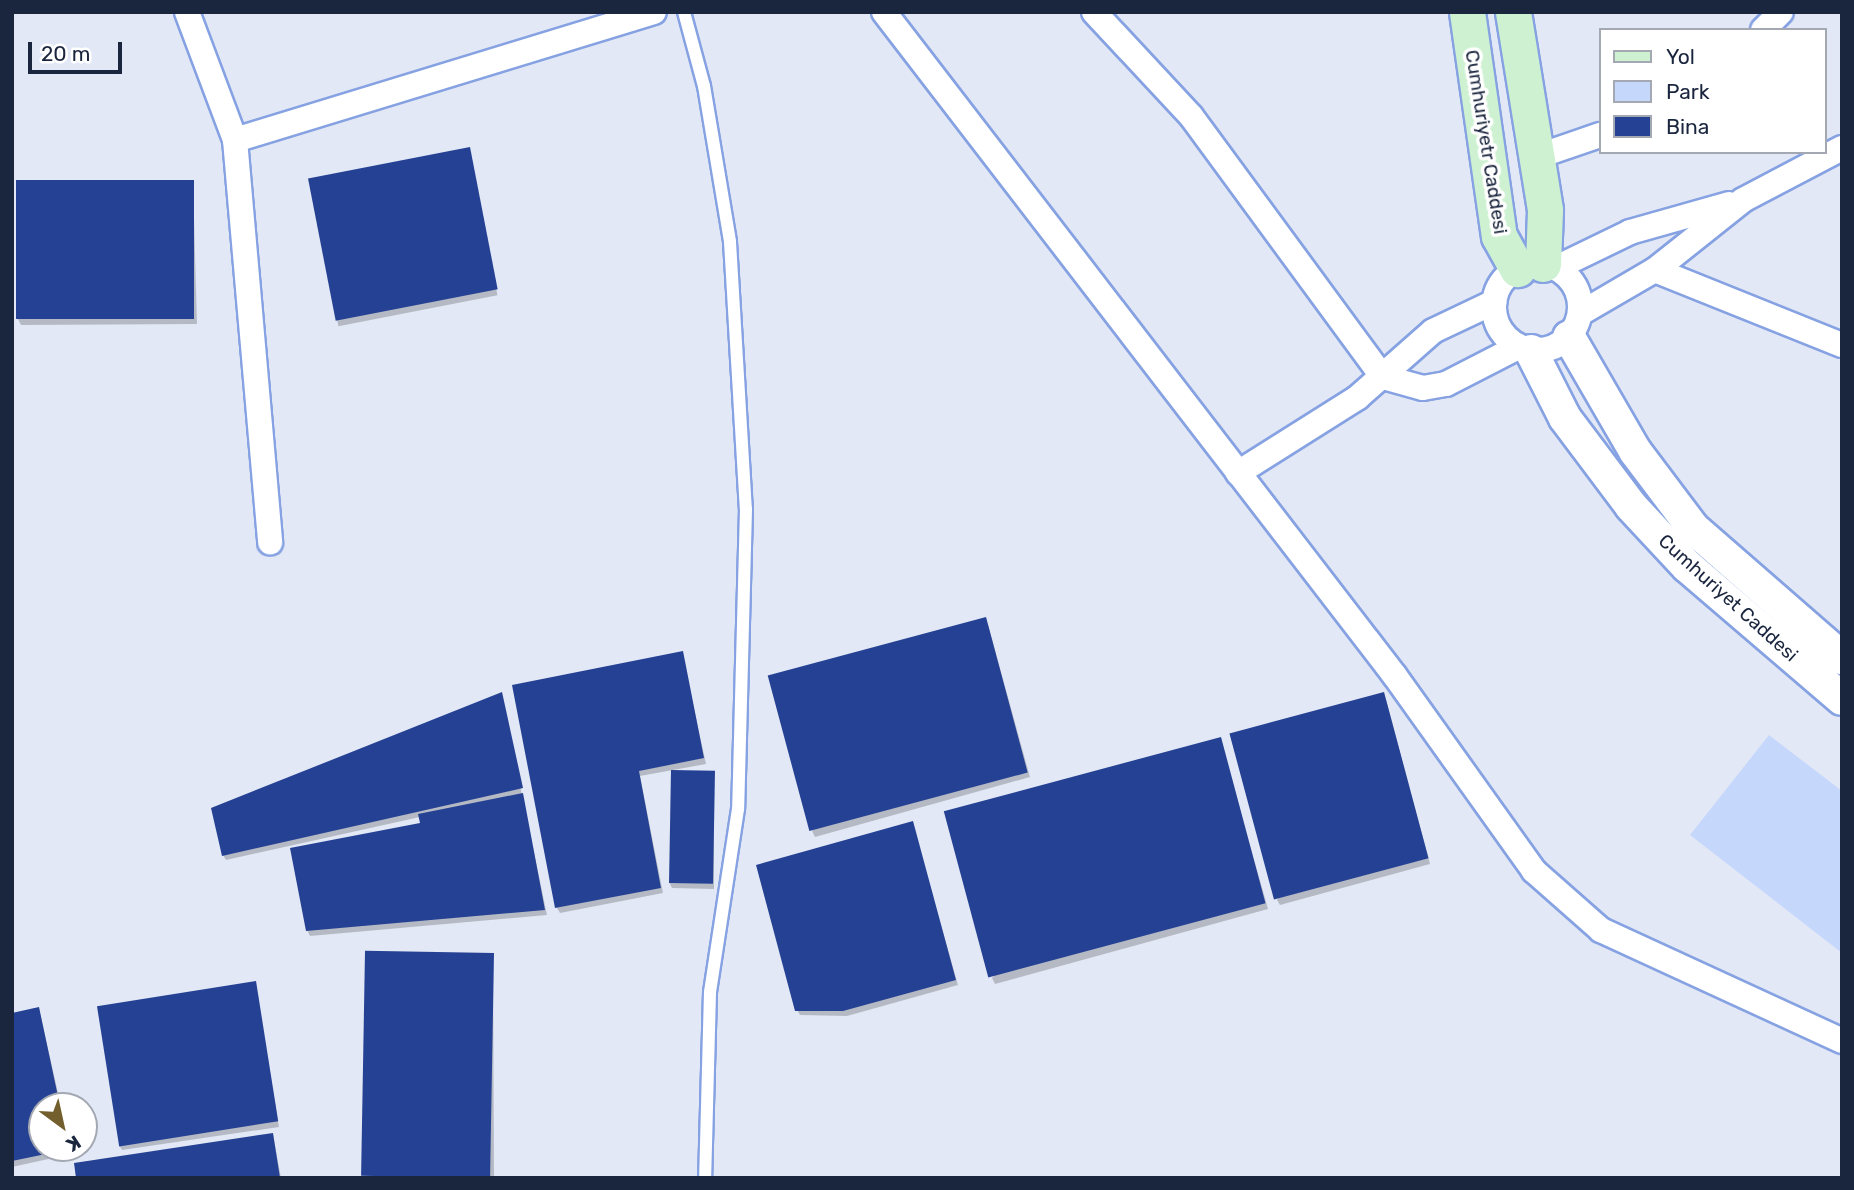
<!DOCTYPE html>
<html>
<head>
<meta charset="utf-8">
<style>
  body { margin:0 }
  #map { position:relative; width:1854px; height:1190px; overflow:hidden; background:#e2e8f6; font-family:Rubik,sans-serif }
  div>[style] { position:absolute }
  .green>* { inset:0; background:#c6d7fc }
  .shadow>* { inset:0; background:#0003; transform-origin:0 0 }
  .building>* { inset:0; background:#254193; transform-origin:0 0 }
  .roads { filter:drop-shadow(2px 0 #86a2e2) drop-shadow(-2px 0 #86a2e2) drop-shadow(0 2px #86a2e2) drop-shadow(0 -2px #86a2e2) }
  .service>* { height:12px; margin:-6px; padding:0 6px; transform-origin:6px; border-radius:6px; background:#fff }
  .minor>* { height:24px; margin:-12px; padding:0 12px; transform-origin:12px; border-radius:12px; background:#fff }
  .minor>.ring { margin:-12px; padding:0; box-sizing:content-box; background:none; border:24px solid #fff; border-radius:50% }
  .tertiary>* { height:32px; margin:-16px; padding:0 16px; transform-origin:16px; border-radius:16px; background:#fff }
  .secondary>* { height:35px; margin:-17.5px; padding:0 17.5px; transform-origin:17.5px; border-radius:17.5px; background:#cef1d2 }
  span { translate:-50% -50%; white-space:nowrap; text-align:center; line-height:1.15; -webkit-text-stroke:7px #fff; paint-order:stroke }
  .street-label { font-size:19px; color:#1a253e }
  .frame { position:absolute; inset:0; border:14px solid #1a253e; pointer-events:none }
  .legend { position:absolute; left:1599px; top:28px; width:228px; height:126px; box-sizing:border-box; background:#fff; border:2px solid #a3a8b2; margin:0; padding:9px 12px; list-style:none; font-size:21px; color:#1a253e }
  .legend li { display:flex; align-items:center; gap:14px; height:35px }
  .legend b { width:35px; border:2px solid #a3a8b2 }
  .north { position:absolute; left:28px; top:1092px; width:70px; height:70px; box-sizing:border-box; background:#fff; border:2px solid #a3a8b2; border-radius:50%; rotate:147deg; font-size:19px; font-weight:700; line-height:28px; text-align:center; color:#1a253e }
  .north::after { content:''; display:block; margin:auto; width:24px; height:32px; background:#735e2d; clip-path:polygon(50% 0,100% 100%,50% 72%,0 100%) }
  .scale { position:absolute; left:28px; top:42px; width:94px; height:32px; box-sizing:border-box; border:4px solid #1a253e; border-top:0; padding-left:9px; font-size:21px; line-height:24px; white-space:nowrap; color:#1a253e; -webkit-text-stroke:5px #fff; paint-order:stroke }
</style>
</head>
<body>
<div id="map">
  <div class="green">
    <div style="clip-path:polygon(1769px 735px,1842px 791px,1842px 953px,1690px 835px)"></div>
  </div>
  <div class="shadow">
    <div style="left:469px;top:149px;width:149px;height:162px;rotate:79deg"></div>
    <div style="clip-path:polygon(193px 182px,197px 324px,21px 325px,18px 319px)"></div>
    <div style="clip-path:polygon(988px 625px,1030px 777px,815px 837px,812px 831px)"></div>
    <div style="clip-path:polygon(682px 653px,706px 764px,640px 776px,663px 893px,560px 913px,557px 908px)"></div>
    <div style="clip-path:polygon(501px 694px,547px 915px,310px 936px,307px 930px,422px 825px,420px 817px,226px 860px,223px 855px)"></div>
    <div style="clip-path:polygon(1386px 700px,1430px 864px,1280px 905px,1277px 900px)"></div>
    <div style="clip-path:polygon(1220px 739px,1268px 909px,995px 984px,992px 978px)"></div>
    <div style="clip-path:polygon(714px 773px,714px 889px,672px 888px,669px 882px)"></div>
    <div style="clip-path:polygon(912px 823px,958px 985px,847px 1016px,800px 1015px,797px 1010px)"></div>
    <div style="clip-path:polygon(493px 955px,494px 1178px,366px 1178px)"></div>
    <div style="clip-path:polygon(255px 982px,279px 1127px,122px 1150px,119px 1145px)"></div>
    <div style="clip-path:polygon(39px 1009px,61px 1106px,42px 1106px,42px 1148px,70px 1148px,71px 1154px,12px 1167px,12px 1015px)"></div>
    <div style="clip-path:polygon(273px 1135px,281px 1178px,78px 1178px)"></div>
  </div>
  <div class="building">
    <div style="left:470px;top:147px;width:145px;height:165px;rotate:79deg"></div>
    <div style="left:194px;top:180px;width:139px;height:178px;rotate:90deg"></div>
    <div style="left:986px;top:617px;width:161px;height:226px;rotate:75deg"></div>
    <div style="clip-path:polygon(683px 651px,704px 758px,639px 771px,661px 888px,555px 908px,512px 685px)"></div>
    <div style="clip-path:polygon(502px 692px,523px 788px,222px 856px,211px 808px)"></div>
    <div style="left:1384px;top:692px;width:172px;height:160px;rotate:75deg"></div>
    <div style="left:1221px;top:737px;width:172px;height:287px;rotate:75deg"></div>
    <div style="left:671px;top:770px;width:44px;height:113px;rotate:1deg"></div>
    <div style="clip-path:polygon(523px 793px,545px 910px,306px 931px,290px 848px,420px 823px,418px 814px)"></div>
    <div style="clip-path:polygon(913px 821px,956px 980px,843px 1011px,795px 1011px,756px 865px)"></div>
    <div style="left:494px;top:953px;width:225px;height:129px;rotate:91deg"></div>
    <div style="left:256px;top:981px;width:142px;height:161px;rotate:81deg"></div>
    <div style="clip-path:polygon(39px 1007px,60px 1106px,42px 1106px,42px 1148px,70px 1149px,12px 1161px,12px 1013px)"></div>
    <div style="clip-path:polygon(273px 1133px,280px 1178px,76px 1178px,74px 1163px)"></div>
  </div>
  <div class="roads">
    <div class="service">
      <div style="left:684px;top:12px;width:77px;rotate:74.9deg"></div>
      <div style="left:704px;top:86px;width:158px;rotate:80.5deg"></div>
      <div style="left:730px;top:242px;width:267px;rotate:86.6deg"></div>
      <div style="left:746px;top:509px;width:300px;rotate:91.5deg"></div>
      <div style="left:738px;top:809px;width:185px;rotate:98.7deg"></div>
      <div style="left:710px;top:992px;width:186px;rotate:91.5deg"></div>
    </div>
    <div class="minor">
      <div style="left:187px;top:12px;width:137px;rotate:69.4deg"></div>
      <div style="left:235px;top:140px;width:438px;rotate:-17deg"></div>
      <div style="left:884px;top:12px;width:838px;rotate:52.42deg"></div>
      <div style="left:1395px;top:676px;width:239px;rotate:54.5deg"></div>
      <div style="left:1534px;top:871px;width:89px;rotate:41.4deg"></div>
      <div style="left:1601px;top:930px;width:265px;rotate:24.7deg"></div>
      <div style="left:1094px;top:12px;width:142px;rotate:47deg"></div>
      <div style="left:1191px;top:116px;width:324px;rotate:53.7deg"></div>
      <div style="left:1383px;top:377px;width:41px;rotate:15.4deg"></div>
      <div style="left:1423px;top:388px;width:23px;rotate:-10deg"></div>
      <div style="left:1446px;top:384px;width:81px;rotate:-27.2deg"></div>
      <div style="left:1763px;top:30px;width:25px;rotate:-45deg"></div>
      <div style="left:235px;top:140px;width:404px;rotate:85deg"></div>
      <div style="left:1536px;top:157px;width:68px;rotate:-19deg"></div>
      <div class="ring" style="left:1494px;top:264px;width:62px;height:62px"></div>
      <div style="left:1556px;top:268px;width:82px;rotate:-25.9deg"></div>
      <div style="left:1630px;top:232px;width:103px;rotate:-15.8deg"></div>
      <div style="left:1655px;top:270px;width:201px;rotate:21.9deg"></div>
      <div style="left:1581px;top:313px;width:86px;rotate:-30.2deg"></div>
      <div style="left:1655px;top:270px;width:112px;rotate:-38.5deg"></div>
      <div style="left:1743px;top:200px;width:112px;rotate:-27.7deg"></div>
      <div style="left:1238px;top:473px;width:141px;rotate:-32.2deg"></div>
      <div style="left:1357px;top:398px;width:101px;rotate:-41.4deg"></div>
      <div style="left:1433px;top:331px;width:68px;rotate:-25.4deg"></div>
    </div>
    <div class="tertiary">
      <div style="left:1569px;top:337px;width:132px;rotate:59.9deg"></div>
      <div style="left:1635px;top:451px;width:96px;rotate:53deg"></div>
      <div style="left:1693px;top:528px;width:198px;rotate:41.1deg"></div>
      <div style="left:1531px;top:351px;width:75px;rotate:63.1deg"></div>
      <div style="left:1565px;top:418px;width:110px;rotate:53.1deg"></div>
      <div style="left:1631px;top:506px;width:82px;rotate:47deg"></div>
      <div style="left:1687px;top:566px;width:204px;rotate:40.6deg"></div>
    </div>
    <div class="secondary">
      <div style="left:1467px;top:12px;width:226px;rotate:81.9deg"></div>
      <div style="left:1499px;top:236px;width:38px;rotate:61deg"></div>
      <div style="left:1513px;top:12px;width:201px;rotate:80.8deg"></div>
      <div style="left:1545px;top:210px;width:54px;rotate:92.1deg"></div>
    </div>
  </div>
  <div class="street-label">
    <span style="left:1486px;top:142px;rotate:81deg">Cumhuriyetr Caddesi</span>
    <span style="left:1728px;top:598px;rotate:42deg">Cumhuriyet Caddesi</span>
  </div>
  <div class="frame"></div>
  <ul class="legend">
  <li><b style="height:9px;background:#cef1d2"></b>Yol</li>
  <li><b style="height:19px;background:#c6d7fc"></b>Park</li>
  <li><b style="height:19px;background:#254193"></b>Bina</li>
  </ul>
  <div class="north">K</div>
  <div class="scale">20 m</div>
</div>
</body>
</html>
